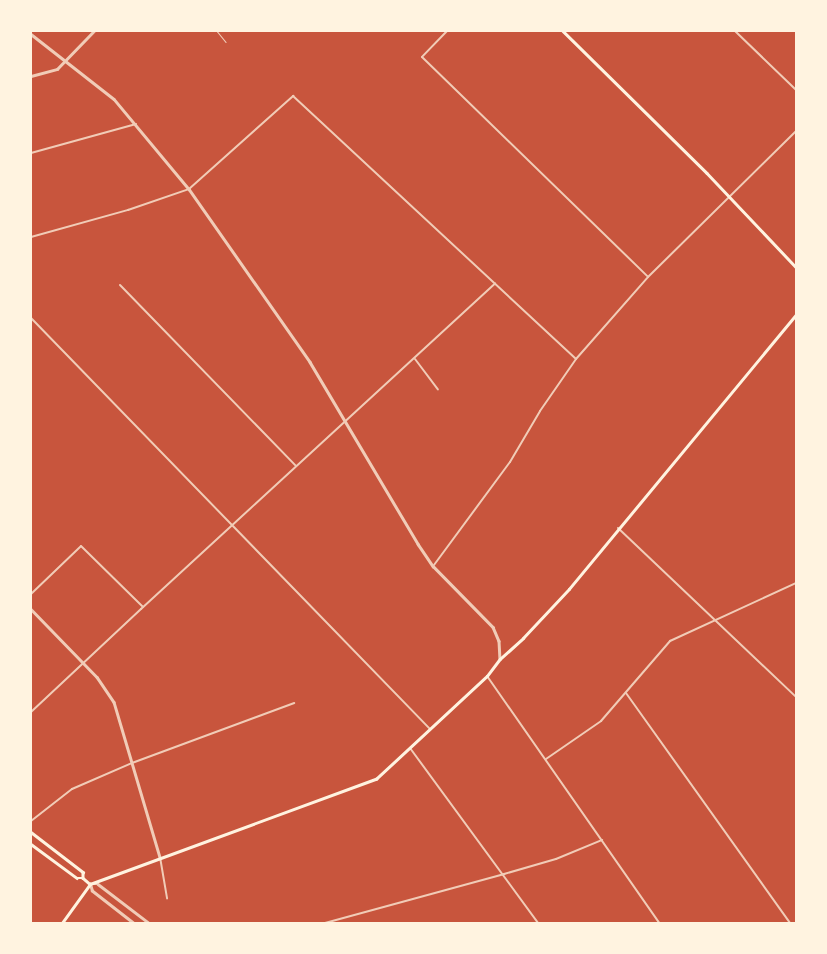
<!DOCTYPE html>
<html>
<head>
<meta charset="utf-8">
<style>
  body { margin:0 }
  #map { position:relative; width:827px; height:954px; overflow:hidden; background:#c8553d; font-family:"Roboto Condensed",sans-serif }
  div>[style] { position:absolute }
  .service>* { height:0.5px; margin:-0.25px; padding:0 0.25px; transform-origin:0.25px; border-radius:0.25px; background:#f1ccb7 }
  .minor>* { height:2px; margin:-1px; padding:0 1px; transform-origin:1px; border-radius:1px; background:#f1ccb7 }
  .tertiary>* { height:2.5px; margin:-1.25px; padding:0 1.25px; transform-origin:1.25px; border-radius:1.25px; background:#f1ccb7 }
  .secondary>* { height:2.5px; margin:-1.25px; padding:0 1.25px; transform-origin:1.25px; border-radius:1.25px; background:#fff3e0 }
  span { translate:-50% -50%; white-space:nowrap; text-align:center; line-height:1.15; -webkit-text-stroke:4px #fff3e0; paint-order:stroke }
  .frame { position:absolute; inset:0; border:32px solid #fff3e0; pointer-events:none }
</style>
</head>
<body>
<div id="map">
  <div class="service">
    <div style="left:217px;top:31px;width:14px;rotate:51deg"></div>
  </div>
  <div class="minor">
    <div style="left:447px;top:31px;width:36px;rotate:134deg"></div>
    <div style="left:422px;top:57px;width:315px;rotate:44.2deg"></div>
    <div style="left:735px;top:31px;width:85px;rotate:44deg"></div>
    <div style="left:31px;top:153px;width:109px;rotate:-15.4deg"></div>
    <div style="left:31px;top:237px;width:101px;rotate:-15.6deg"></div>
    <div style="left:128px;top:210px;width:65px;rotate:-19deg"></div>
    <div style="left:189px;top:189px;width:140px;rotate:-41.8deg"></div>
    <div style="left:293px;top:96px;width:386px;rotate:42.9deg"></div>
    <div style="left:120px;top:285px;width:252px;rotate:45.8deg"></div>
    <div style="left:31px;top:318px;width:573px;rotate:45.85deg"></div>
    <div style="left:415px;top:359px;width:38px;rotate:53deg"></div>
    <div style="left:618px;top:528px;width:245px;rotate:43.5deg"></div>
    <div style="left:434px;top:565px;width:128px;rotate:-53.6deg"></div>
    <div style="left:510px;top:462px;width:59px;rotate:-59.5deg"></div>
    <div style="left:540px;top:411px;width:63px;rotate:-55.3deg"></div>
    <div style="left:576px;top:359px;width:109px;rotate:-48.7deg"></div>
    <div style="left:648px;top:277px;width:208px;rotate:-44.6deg"></div>
    <div style="left:31px;top:594px;width:69px;rotate:-43.8deg"></div>
    <div style="left:81px;top:546px;width:87px;rotate:44.5deg"></div>
    <div style="left:487px;top:676px;width:301px;rotate:55.1deg"></div>
    <div style="left:626px;top:693px;width:282px;rotate:54.5deg"></div>
    <div style="left:31px;top:712px;width:151px;rotate:-43.1deg"></div>
    <div style="left:141px;top:609px;width:481px;rotate:-42.6deg"></div>
    <div style="left:410px;top:748px;width:217px;rotate:53.8deg"></div>
    <div style="left:546px;top:759px;width:67px;rotate:-34.6deg"></div>
    <div style="left:601px;top:721px;width:106px;rotate:-49.2deg"></div>
    <div style="left:670px;top:641px;width:139px;rotate:-24.7deg"></div>
    <div style="left:31px;top:821px;width:52px;rotate:-38deg"></div>
    <div style="left:72px;top:789px;width:65px;rotate:-23.4deg"></div>
    <div style="left:132px;top:763px;width:173px;rotate:-20.3deg"></div>
    <div style="left:160px;top:857px;width:42px;rotate:80.3deg"></div>
    <div style="left:325px;top:923px;width:186px;rotate:-15.3deg"></div>
    <div style="left:504px;top:874px;width:54px;rotate:-16.1deg"></div>
    <div style="left:556px;top:859px;width:50px;rotate:-22.4deg"></div>
  </div>
  <div class="tertiary">
    <div style="left:31px;top:34px;width:105px;rotate:38.1deg"></div>
    <div style="left:114px;top:99px;width:117px;rotate:50.2deg"></div>
    <div style="left:189px;top:189px;width:211px;rotate:55deg"></div>
    <div style="left:310px;top:362px;width:212px;rotate:59.3deg"></div>
    <div style="left:418px;top:544px;width:27px;rotate:56deg"></div>
    <div style="left:433px;top:566px;width:86px;rotate:45.5deg"></div>
    <div style="left:493px;top:627px;width:15px;rotate:67deg"></div>
    <div style="left:499px;top:641px;width:18px;rotate:87deg"></div>
    <div style="left:31px;top:76px;width:27px;rotate:-15deg"></div>
    <div style="left:57px;top:69px;width:53px;rotate:-45.8deg"></div>
    <div style="left:31px;top:609px;width:95px;rotate:45.9deg"></div>
    <div style="left:97px;top:677px;width:30px;rotate:56deg"></div>
    <div style="left:114px;top:702px;width:162px;rotate:73.5deg"></div>
    <div style="left:133px;top:923px;width:52px;rotate:-142deg"></div>
    <div style="left:92px;top:891px;width:7px;rotate:-106deg"></div>
    <div style="left:90px;top:884px;width:8px"></div>
    <div style="left:98px;top:884px;width:64px;rotate:37.4deg"></div>
  </div>
  <div class="secondary">
    <div style="left:563px;top:31px;width:202px;rotate:44.6deg"></div>
    <div style="left:707px;top:173px;width:129px;rotate:46.6deg"></div>
    <div style="left:31px;top:832px;width:66px;rotate:37.6deg"></div>
    <div style="left:83px;top:872px;width:6px;rotate:90deg"></div>
    <div style="left:31px;top:844px;width:57px;rotate:36.5deg"></div>
    <div style="left:77px;top:878px;width:6px"></div>
    <div style="left:83px;top:878px;width:9px;rotate:41deg"></div>
    <div style="left:62px;top:923px;width:48px;rotate:-54.3deg"></div>
    <div style="left:90px;top:884px;width:305px;rotate:-20.2deg"></div>
    <div style="left:376px;top:779px;width:151px;rotate:-42.9deg"></div>
    <div style="left:487px;top:676px;width:21px;rotate:-53deg"></div>
    <div style="left:500px;top:659px;width:31px;rotate:-42deg"></div>
    <div style="left:523px;top:638px;width:67px;rotate:-46.8deg"></div>
    <div style="left:569px;top:589px;width:356px;rotate:-50.4deg"></div>
  </div>
  <div class="frame"></div>
</div>
</body>
</html>
